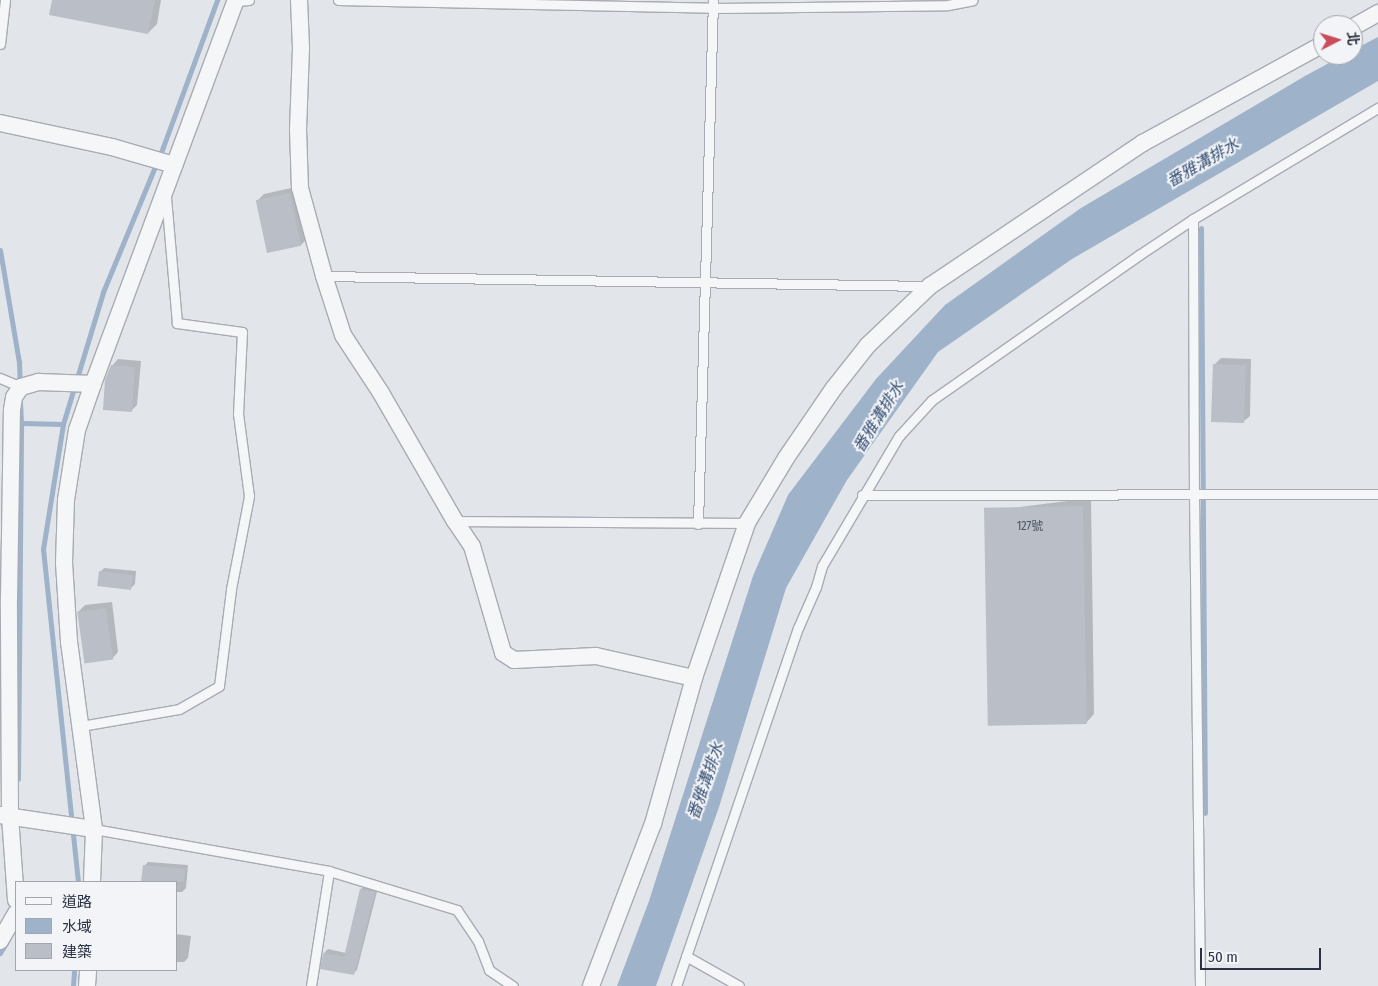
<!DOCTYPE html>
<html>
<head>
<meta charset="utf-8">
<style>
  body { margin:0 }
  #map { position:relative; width:1378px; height:986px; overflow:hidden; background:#e2e5ea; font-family:"Fira Sans Condensed","Noto Sans TC",sans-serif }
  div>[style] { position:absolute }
  .water>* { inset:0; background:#9eb2c9 }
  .shadow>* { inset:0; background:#0003 }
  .stream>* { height:5px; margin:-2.5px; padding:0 2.5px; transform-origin:2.5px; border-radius:2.5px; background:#9eb2c9 }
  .building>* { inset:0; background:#b9bec7; transform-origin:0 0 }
  .roads { filter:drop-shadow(1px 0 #a7acb4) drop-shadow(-1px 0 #a7acb4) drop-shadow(0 1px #a7acb4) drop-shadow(0 -1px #a7acb4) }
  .service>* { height:9px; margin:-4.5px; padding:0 4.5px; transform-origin:4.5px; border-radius:4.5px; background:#f5f6f8 }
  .minor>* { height:16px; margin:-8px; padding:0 8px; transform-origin:8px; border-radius:8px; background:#f5f6f8 }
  span { translate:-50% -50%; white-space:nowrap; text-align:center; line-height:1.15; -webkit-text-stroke:4px #f2f4f7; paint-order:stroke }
  .number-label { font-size:12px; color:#4e5563 }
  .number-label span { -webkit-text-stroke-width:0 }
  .water-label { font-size:16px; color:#365075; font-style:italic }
  .legend { position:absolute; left:15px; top:881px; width:162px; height:90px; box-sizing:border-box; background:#f2f4f7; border:1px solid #a2a6af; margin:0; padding:6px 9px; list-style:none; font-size:15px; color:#2b3242 }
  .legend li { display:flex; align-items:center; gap:10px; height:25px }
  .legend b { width:25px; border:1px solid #a2a6af }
  .north { position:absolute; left:1313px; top:15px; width:50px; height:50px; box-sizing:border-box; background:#f2f4f7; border:1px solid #a2a6af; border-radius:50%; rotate:85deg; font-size:14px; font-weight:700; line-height:20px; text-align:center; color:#2b3242 }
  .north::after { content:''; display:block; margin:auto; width:18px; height:22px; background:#cb4c5a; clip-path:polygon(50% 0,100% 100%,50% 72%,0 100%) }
  .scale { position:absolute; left:1200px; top:948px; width:121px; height:22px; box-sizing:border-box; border:2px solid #2b3242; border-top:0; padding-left:6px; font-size:15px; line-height:18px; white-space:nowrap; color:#2b3242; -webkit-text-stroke:4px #f2f4f7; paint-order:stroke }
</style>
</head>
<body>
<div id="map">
  <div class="water">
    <div style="clip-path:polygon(1378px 37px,1378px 81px,1072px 259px,938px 352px,847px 480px,786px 588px,719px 807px,656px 986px,617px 986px,649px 901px,753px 576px,788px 495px,876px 379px,945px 305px,1081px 208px,1305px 76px,1344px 55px,1353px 55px,1353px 50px)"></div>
  </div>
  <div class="shadow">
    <div style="clip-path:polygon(53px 0,161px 0,157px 24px,148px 33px)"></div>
    <div style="clip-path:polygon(296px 187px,307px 239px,301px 245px,258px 200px,264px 194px)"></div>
    <div style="clip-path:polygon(1221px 358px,1251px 359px,1250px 416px,1243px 422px,1214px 365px)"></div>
    <div style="clip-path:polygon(118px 359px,141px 361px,137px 405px,131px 411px,112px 366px)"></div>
    <div style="clip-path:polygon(1091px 498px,1094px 714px,1086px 723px,986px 519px,995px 510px)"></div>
    <div style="clip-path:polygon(104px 568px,136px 571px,135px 584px,131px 588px,100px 572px)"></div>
    <div style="clip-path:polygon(112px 602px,118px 652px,112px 659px,78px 612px,85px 605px)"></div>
    <div style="clip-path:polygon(148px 862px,188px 865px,186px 888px,182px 892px,176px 892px,176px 882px,143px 882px,144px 866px)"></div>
    <div style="clip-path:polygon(365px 885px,378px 888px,357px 970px,353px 974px,324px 953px,328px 949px,346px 953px,361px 889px)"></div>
    <div style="clip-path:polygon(176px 934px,191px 936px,188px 958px,184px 962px,176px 962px)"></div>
  </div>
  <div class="stream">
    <div style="left:1201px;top:228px;width:585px;rotate:89.61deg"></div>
    <div style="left:0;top:250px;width:114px;rotate:80.4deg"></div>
    <div style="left:19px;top:362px;width:23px;rotate:88deg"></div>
    <div style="left:20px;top:403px;width:20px;rotate:87deg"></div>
    <div style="left:18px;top:779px;width:356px;rotate:-89.5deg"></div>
    <div style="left:21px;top:423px;width:42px;rotate:1.4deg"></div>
    <div style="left:78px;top:882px;width:335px;rotate:-96deg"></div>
    <div style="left:43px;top:549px;width:127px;rotate:-80.9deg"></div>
    <div style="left:63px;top:424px;width:138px;rotate:-73.1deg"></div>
    <div style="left:103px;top:292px;width:157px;rotate:-67.5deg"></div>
    <div style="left:163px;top:147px;width:157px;rotate:-69.8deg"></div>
    <div style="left:0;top:953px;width:12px;rotate:-59deg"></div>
    <div style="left:73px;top:986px;width:16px;rotate:-86deg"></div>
  </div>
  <div class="building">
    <div style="clip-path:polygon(52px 0,155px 0,148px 34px,49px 15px)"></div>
    <div style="left:290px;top:193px;width:54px;height:35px;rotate:78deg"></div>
    <div style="left:1213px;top:364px;width:33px;height:58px;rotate:2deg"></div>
    <div style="clip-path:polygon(111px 365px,135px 367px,132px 412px,103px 410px,105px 380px)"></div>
    <div style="left:1083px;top:506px;width:218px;height:99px;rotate:89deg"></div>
    <div style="left:99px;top:571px;width:34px;height:15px;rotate:7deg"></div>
    <div style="left:106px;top:608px;width:52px;height:29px;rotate:82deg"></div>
    <div style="clip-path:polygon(143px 865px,185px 869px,184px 882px,141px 882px)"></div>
    <div style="clip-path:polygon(360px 889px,375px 892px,354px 975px,320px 969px,323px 953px,344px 957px)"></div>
  </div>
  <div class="roads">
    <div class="service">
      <div style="left:338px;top:0;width:375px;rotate:1.2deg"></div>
      <div style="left:713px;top:8px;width:235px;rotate:-0.7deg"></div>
      <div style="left:948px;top:5px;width:25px;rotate:-11deg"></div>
      <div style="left:236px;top:1px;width:13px;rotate:-4deg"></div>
      <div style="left:0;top:44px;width:44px;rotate:-83.5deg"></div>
      <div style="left:1193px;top:219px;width:275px;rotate:89.8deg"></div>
      <div style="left:1194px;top:494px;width:492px;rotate:89.3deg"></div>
      <div style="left:324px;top:276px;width:605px;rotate:0.95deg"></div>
      <div style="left:0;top:378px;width:23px;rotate:23deg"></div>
      <div style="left:862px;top:495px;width:516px;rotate:-0.11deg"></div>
      <div style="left:455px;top:521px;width:292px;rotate:0.4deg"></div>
      <div style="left:698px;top:524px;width:524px;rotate:-88.36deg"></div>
      <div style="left:81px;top:726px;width:99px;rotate:-9.8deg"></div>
      <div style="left:179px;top:709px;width:46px;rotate:-29.9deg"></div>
      <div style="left:219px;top:686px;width:98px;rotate:-82.9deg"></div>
      <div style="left:231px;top:589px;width:95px;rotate:-79deg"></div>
      <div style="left:249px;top:496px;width:83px;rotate:-97.6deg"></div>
      <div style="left:238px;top:414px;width:82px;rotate:-87.2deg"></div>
      <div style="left:242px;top:332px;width:66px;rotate:-172.1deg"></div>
      <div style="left:177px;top:323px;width:126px;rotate:-95deg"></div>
      <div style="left:94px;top:829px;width:239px;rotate:10.1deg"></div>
      <div style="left:329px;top:871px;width:134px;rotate:16.9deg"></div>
      <div style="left:457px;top:910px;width:37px;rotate:56deg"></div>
      <div style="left:478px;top:941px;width:31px;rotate:69deg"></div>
      <div style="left:489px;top:970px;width:29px;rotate:34deg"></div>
      <div style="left:686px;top:956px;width:61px;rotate:29.5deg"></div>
      <div style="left:311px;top:986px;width:116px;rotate:-81.1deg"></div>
      <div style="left:676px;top:986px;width:378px;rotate:-71.2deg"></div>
      <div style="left:798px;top:628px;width:45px;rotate:-66.3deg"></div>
      <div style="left:816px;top:587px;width:22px;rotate:-74deg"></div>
      <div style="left:822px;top:566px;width:151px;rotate:-59.4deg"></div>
      <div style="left:899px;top:436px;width:49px;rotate:-47.5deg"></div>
      <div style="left:932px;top:400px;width:253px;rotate:-35deg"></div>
      <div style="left:1139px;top:255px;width:65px;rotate:-33.7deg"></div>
      <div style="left:1193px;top:219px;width:216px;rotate:-31deg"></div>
    </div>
    <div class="minor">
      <div style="left:299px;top:0;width:48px;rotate:87.6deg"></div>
      <div style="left:301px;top:48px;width:81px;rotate:92.1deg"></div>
      <div style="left:298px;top:129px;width:59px;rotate:88.1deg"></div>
      <div style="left:300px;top:188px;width:91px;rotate:74.7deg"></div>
      <div style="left:324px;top:276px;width:62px;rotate:72.1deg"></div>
      <div style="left:343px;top:335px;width:69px;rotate:56.8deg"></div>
      <div style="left:381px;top:393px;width:148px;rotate:60deg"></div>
      <div style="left:455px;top:521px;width:30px;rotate:56deg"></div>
      <div style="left:472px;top:546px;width:111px;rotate:73.8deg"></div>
      <div style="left:503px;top:653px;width:13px;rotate:32deg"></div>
      <div style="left:514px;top:660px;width:82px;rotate:-2.8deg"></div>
      <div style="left:596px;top:656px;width:100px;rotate:12.7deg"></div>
      <div style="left:1353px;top:27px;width:29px;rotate:-29deg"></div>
      <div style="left:0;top:123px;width:115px;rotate:12.1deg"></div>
      <div style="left:112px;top:147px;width:65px;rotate:16.2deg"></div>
      <div style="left:0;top:815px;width:95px;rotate:8.5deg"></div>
      <div style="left:92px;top:882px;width:53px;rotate:-87.8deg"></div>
      <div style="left:94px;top:829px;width:189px;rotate:-97.6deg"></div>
      <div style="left:69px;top:642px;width:79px;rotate:-93.6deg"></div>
      <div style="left:64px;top:563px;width:63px;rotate:-88.2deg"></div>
      <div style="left:66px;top:500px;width:71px;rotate:-81.1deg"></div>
      <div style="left:77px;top:430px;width:49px;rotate:-70.8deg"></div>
      <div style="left:16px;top:900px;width:84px;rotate:-94.1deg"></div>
      <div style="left:10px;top:816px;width:218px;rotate:-90.3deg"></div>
      <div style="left:9px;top:598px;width:188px;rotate:-89.1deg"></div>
      <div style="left:12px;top:410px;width:13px;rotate:-81deg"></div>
      <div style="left:14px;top:397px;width:12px;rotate:-55deg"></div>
      <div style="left:21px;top:387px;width:19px;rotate:-16deg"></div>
      <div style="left:39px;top:382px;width:54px;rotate:2.1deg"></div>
      <div style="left:93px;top:384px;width:410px;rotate:-69.6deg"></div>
      <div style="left:0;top:941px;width:32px;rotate:-60deg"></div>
      <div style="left:87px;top:986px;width:16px;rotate:-86deg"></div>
      <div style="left:591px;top:986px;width:173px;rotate:-69.1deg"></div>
      <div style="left:653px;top:824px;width:152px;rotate:-74.3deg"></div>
      <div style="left:694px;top:678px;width:164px;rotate:-71.1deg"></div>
      <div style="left:747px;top:523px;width:76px;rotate:-59deg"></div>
      <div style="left:786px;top:458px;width:85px;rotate:-55.6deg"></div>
      <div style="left:834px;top:388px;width:55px;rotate:-51.7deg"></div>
      <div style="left:868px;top:345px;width:86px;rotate:-43.6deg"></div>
      <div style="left:930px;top:286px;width:257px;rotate:-33.9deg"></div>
      <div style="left:1143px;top:143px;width:205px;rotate:-28.8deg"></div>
    </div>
  </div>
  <div class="number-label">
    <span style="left:1030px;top:527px">127號</span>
  </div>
  <div class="water-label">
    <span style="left:1203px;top:163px;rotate:-30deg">番雅溝排水</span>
    <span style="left:879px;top:417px;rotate:-58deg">番雅溝排水</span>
    <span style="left:706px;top:781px;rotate:-71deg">番雅溝排水</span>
  </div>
  <ul class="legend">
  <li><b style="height:6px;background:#f5f6f8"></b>道路</li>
  <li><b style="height:14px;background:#9eb2c9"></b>水域</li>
  <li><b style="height:14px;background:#b9bec7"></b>建築</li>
  </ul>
  <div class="north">北</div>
  <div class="scale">50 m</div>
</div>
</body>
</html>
